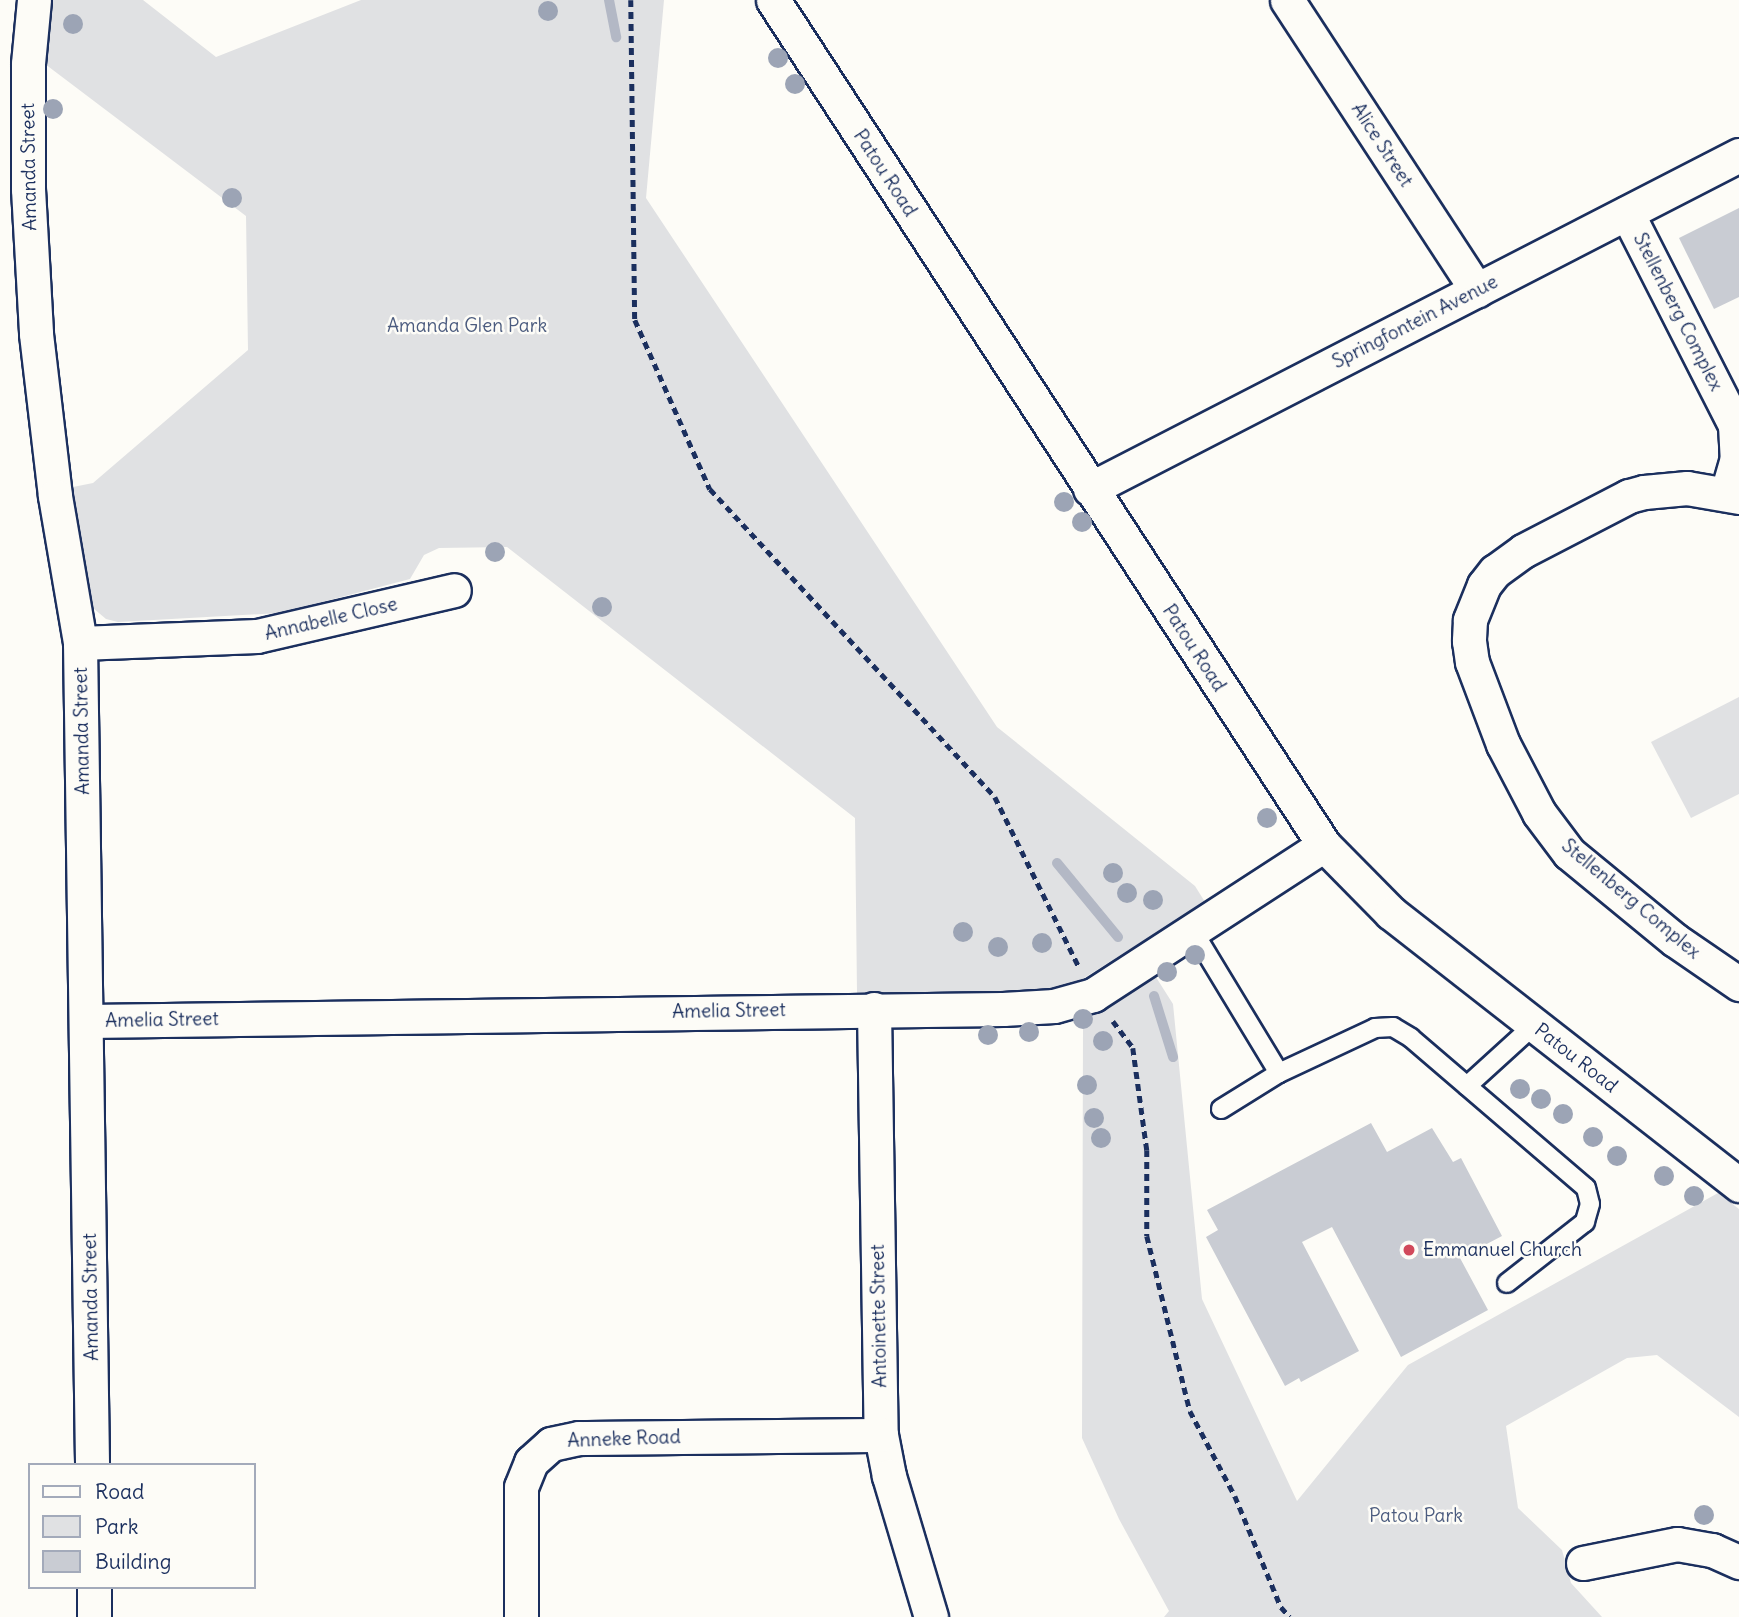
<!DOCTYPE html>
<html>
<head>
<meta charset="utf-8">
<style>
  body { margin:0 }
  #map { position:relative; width:1739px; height:1617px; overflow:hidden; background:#fdfcf7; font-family:Delius,sans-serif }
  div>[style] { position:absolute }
  .green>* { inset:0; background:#e0e1e3 }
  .stream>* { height:10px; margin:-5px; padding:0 5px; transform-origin:5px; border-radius:5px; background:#b3b8c5 }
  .building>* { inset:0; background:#c9ccd3 }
  .path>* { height:4.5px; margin-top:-2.25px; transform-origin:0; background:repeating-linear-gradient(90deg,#1b2f5e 0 7px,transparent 0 12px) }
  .roads { filter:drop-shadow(2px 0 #1b2f5e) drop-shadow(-2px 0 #1b2f5e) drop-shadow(0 2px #1b2f5e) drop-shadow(0 -2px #1b2f5e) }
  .lane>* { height:18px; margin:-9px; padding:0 9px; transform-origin:9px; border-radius:9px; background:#fdfcf7 }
  .street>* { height:33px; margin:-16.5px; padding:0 16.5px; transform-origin:16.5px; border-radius:16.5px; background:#fdfcf7 }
  .trees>* { width:20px; height:20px; margin:-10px; border-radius:50%; background:#9ca4b5 }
  .dots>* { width:19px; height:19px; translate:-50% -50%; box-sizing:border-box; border:4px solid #fdfcf7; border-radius:50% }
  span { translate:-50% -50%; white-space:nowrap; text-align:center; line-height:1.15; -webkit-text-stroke:5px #fdfcf7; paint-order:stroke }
  .street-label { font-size:19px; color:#1b2f5e }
  .park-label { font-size:19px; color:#4c5c7f }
  .poi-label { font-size:19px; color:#1b2f5e }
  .left { translate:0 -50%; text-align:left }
  .legend { position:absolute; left:28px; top:1463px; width:228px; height:126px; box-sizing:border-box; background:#fdfcf7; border:2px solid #a3aaba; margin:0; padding:9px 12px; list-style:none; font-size:21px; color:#1b2f5e }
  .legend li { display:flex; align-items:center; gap:14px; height:35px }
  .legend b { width:35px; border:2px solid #a3aaba }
</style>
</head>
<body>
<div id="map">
  <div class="green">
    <div style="clip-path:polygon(50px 0,143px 0,216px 57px,361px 0,664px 0,646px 198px,997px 727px,1195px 886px,1205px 902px,1068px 988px,1039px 992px,857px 993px,855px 818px,507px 547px,439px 548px,424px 555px,410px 579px,280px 613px,118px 622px,106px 619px,93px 608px,88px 597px,73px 487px,93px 483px,248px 350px,246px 216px,45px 64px)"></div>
    <div style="clip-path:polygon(1739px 697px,1739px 794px,1691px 818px,1651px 742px)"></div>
    <div style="clip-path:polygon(1154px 974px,1173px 1004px,1202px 1299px,1297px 1501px,1408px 1365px,1718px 1193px,1739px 1209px,1739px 1417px,1657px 1355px,1627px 1358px,1506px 1426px,1518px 1508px,1562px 1550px,1571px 1583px,1602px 1617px,1164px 1617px,1169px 1611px,1119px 1519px,1082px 1438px,1083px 1023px)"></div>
  </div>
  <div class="stream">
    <div style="left:609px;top:0;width:38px;rotate:79deg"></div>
    <div style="left:1057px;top:863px;width:96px;rotate:50.5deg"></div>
    <div style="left:1154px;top:996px;width:64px;rotate:72.7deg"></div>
  </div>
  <div class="building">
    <div style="clip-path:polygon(1739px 208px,1739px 297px,1714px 309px,1679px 238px)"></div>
    <div style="clip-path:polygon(1371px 1123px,1387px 1152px,1432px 1128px,1453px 1162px,1461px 1158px,1502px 1236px,1460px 1258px,1488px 1310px,1401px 1357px,1332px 1227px,1302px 1242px,1359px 1351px,1301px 1382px,1299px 1378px,1285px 1386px,1206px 1237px,1218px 1230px,1207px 1210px)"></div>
  </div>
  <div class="path">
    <div style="left:631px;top:0;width:320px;rotate:89.3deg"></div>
    <div style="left:635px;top:320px;width:185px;rotate:66.1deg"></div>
    <div style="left:710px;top:489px;width:420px;rotate:47.2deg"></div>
    <div style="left:995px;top:797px;width:190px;rotate:63.7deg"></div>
    <div style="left:1113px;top:1021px;width:34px;rotate:53deg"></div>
    <div style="left:1133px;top:1048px;width:103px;rotate:82.2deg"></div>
    <div style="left:1147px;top:1150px;width:86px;rotate:90deg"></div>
    <div style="left:1147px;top:1236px;width:180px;rotate:76.2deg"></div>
    <div style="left:1190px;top:1411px;width:96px;rotate:62.1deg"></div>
    <div style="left:1235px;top:1496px;width:120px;rotate:67.5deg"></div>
    <div style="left:1281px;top:1607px;width:13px;rotate:48deg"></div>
  </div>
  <div class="roads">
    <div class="lane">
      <div style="left:1193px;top:931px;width:166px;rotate:58.8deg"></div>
      <div style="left:1467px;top:1086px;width:91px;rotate:-42.3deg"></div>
      <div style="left:1221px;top:1109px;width:68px;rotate:-31.8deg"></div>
      <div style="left:1279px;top:1073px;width:106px;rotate:-25.1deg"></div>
      <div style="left:1375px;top:1028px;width:18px;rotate:-3deg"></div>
      <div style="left:1393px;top:1027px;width:21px;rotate:31deg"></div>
      <div style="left:1411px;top:1038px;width:230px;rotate:40.6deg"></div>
      <div style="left:1586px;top:1188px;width:16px;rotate:76deg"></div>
      <div style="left:1590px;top:1204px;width:19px;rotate:106deg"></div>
      <div style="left:1585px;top:1222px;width:99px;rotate:142deg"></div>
    </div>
    <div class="street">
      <div style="left:34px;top:0;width:64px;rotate:95.4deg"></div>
      <div style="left:28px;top:64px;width:125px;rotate:90deg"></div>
      <div style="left:28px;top:189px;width:145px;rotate:86.8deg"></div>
      <div style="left:36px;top:334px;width:163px;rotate:83.3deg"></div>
      <div style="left:55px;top:496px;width:149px;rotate:80.3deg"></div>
      <div style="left:80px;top:643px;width:822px;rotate:89.16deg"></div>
      <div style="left:773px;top:0;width:1009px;rotate:56.89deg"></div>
      <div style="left:1324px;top:845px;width:95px;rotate:45.4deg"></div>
      <div style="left:1391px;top:913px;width:442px;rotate:38deg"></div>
      <div style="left:1287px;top:0;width:347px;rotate:56.8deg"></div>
      <div style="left:1627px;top:213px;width:238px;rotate:63deg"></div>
      <div style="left:1735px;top:425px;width:33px;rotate:87deg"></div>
      <div style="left:1737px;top:458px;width:36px;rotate:106deg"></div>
      <div style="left:1090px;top:489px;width:730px;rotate:-27.23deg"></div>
      <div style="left:1739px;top:497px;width:53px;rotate:-170.2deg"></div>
      <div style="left:1687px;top:488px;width:43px;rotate:174.7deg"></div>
      <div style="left:1644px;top:492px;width:16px;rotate:165deg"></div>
      <div style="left:1629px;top:496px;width:119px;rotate:152.6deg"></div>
      <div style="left:1523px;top:551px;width:34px;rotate:144deg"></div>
      <div style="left:1495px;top:571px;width:18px;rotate:128deg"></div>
      <div style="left:1484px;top:585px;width:38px;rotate:112deg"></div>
      <div style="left:1470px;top:620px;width:21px;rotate:93deg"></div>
      <div style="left:1469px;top:641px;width:21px;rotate:82deg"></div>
      <div style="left:1472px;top:662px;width:88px;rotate:69.3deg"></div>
      <div style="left:1503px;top:744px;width:78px;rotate:62.4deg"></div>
      <div style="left:1539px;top:813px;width:50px;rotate:53.1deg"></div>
      <div style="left:1569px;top:853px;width:137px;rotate:39.4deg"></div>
      <div style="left:1675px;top:940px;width:78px;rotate:34.5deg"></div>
      <div style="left:80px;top:643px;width:177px;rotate:-2.3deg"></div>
      <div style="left:257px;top:636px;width:202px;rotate:-13.1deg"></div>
      <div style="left:874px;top:1009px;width:426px;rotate:89.1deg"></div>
      <div style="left:881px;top:1435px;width:42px;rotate:79deg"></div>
      <div style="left:889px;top:1476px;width:147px;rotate:73.4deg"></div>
      <div style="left:87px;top:1021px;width:916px;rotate:-0.75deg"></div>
      <div style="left:1003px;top:1009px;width:51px;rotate:-3.4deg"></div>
      <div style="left:1054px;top:1006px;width:41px;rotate:-15.8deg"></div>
      <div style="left:1093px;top:995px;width:275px;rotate:-33deg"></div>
      <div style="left:1583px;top:1563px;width:96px;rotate:-11.4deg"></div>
      <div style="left:1677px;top:1544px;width:36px;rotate:10deg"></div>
      <div style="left:1712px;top:1550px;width:30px;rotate:24deg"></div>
      <div style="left:94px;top:1587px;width:30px;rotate:90deg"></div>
      <div style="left:521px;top:1617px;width:130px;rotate:-90deg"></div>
      <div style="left:521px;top:1487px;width:27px;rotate:-68deg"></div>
      <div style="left:531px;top:1462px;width:27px;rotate:-42deg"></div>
      <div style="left:551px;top:1444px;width:29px;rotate:-12deg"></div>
      <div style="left:579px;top:1438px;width:302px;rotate:-0.6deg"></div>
    </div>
  </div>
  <div class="trees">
    <div style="left:548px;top:11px"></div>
    <div style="left:73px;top:24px"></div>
    <div style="left:778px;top:58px"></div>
    <div style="left:795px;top:84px"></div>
    <div style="left:53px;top:109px"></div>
    <div style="left:232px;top:198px"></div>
    <div style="left:1064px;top:502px"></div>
    <div style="left:1082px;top:522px"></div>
    <div style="left:495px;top:552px"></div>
    <div style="left:602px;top:607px"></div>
    <div style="left:1267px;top:818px"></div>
    <div style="left:1113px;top:873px"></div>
    <div style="left:1127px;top:893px"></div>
    <div style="left:1153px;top:900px"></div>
    <div style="left:963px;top:932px"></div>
    <div style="left:1042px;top:943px"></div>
    <div style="left:998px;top:947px"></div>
    <div style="left:1195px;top:955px"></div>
    <div style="left:1167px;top:972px"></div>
    <div style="left:1083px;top:1019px"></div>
    <div style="left:1029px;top:1032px"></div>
    <div style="left:988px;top:1035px"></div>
    <div style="left:1103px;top:1041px"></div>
    <div style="left:1087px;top:1085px"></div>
    <div style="left:1520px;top:1089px"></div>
    <div style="left:1541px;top:1099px"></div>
    <div style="left:1563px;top:1114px"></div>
    <div style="left:1094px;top:1118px"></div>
    <div style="left:1593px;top:1137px"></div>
    <div style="left:1101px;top:1138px"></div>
    <div style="left:1617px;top:1156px"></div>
    <div style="left:1664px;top:1176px"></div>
    <div style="left:1694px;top:1196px"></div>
    <div style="left:1704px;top:1515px"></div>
  </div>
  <div class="dots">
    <div style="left:1409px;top:1250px;background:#d1495b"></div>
  </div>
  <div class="street-label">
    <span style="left:1382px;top:145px;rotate:57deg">Alice Street</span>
    <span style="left:29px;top:167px;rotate:-91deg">Amanda Street</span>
    <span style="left:885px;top:173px;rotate:57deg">Patou Road</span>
    <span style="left:1678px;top:312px;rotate:63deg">Stellenberg Complex</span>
    <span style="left:1415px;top:322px;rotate:-27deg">Springfontein Avenue</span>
    <span style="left:331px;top:619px;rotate:-13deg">Annabelle Close</span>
    <span style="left:1194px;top:648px;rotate:57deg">Patou Road</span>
    <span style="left:82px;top:731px;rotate:-91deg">Amanda Street</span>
    <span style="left:1631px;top:899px;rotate:40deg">Stellenberg Complex</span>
    <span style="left:729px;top:1011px;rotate:-1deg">Amelia Street</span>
    <span style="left:162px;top:1020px;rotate:-1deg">Amelia Street</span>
    <span style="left:1576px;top:1058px;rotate:38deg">Patou Road</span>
    <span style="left:91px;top:1297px;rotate:-91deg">Amanda Street</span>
    <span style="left:879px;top:1316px;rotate:-91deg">Antoinette Street</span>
    <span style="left:624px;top:1439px;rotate:-2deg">Anneke Road</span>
  </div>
  <div class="park-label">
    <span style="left:467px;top:326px">Amanda Glen Park</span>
    <span style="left:1416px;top:1516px">Patou Park</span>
  </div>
  <div class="poi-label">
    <span class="left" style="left:1423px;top:1250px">Emmanuel Church</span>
  </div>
  <ul class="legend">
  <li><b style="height:9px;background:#fdfcf7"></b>Road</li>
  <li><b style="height:19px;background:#e0e1e3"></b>Park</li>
  <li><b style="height:19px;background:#c9ccd3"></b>Building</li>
  </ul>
</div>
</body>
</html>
